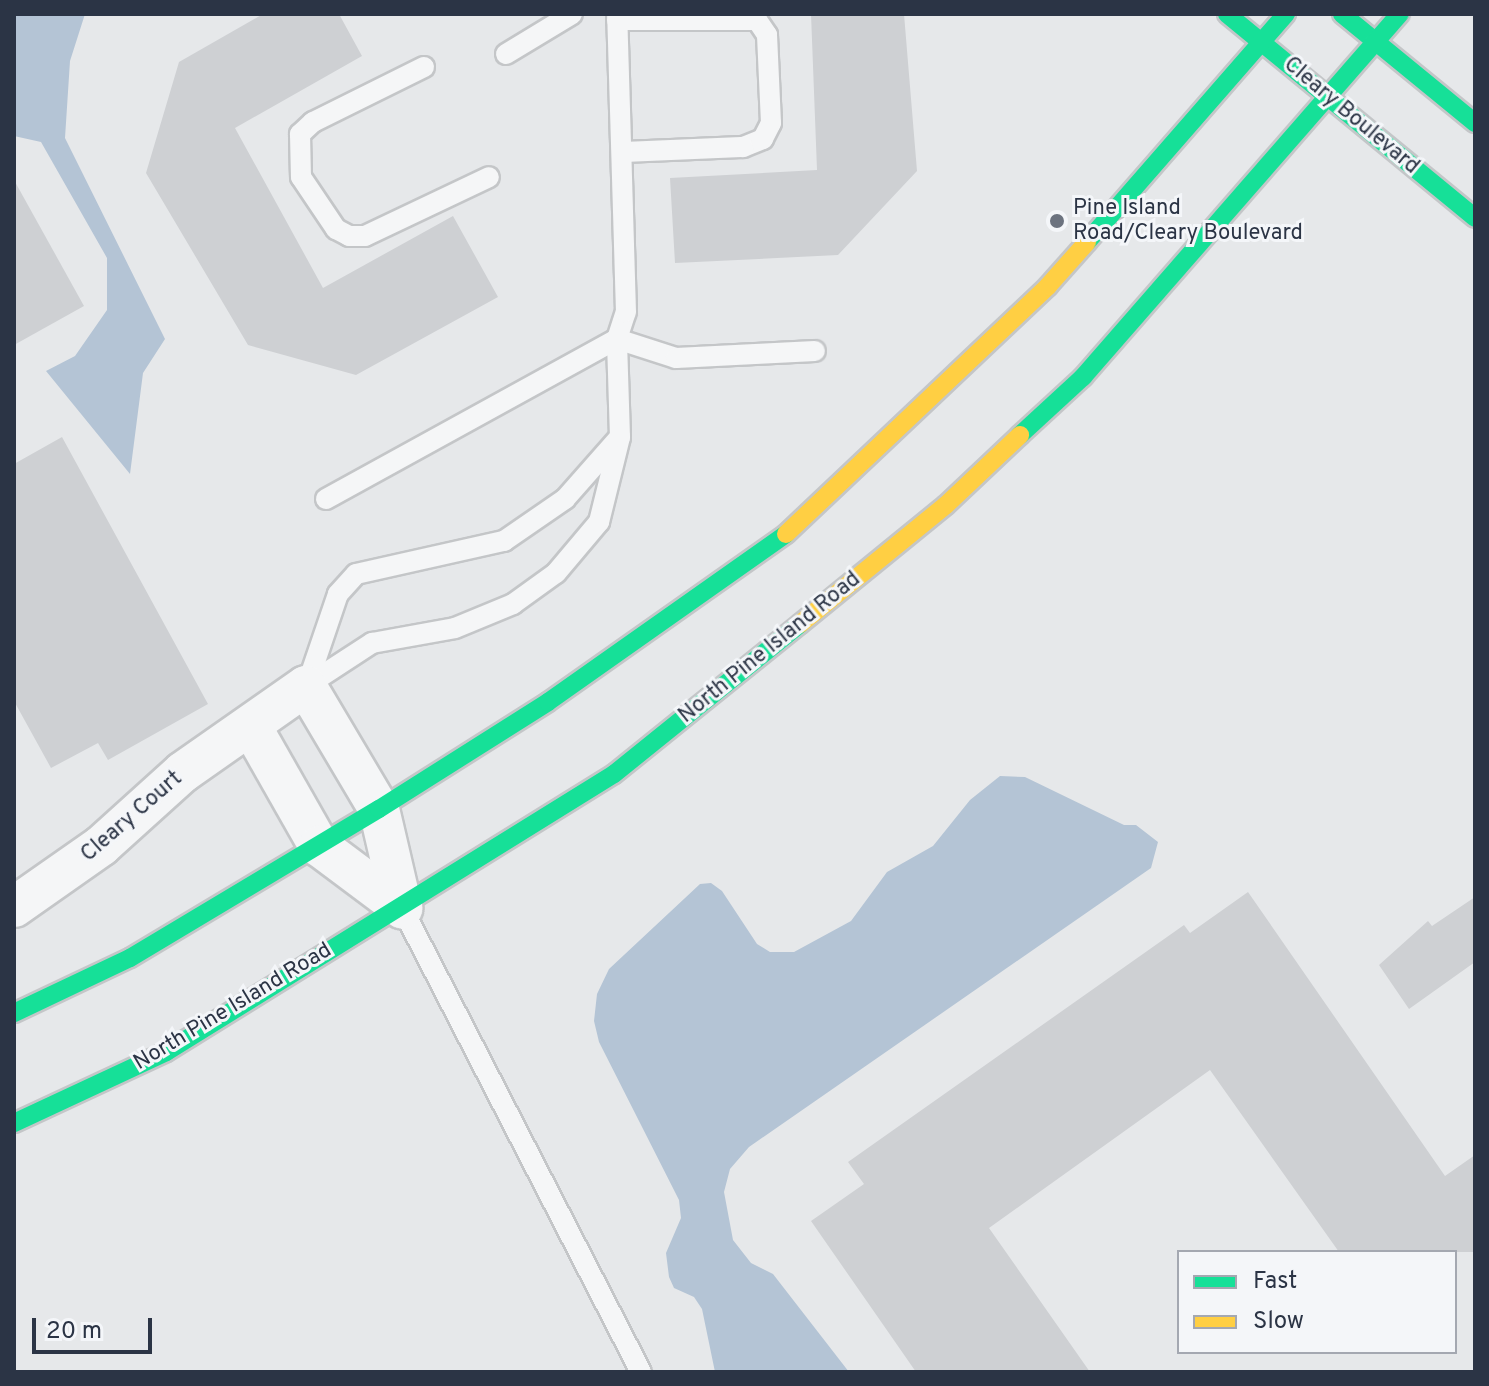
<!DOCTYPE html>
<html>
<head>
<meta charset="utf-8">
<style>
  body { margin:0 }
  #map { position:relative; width:1489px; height:1386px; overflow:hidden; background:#e6e8ea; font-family:Overpass,sans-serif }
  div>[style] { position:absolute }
  .water>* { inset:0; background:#b4c4d5 }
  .building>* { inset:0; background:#ced0d3 }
  .roads { filter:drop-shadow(2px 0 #c4c6c8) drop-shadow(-2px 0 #c4c6c8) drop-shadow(0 2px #c4c6c8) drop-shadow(0 -2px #c4c6c8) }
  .lane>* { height:20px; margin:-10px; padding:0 10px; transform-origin:10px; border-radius:10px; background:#f5f6f7 }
  .street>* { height:40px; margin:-20px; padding:0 20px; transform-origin:20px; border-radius:20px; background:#f5f6f7 }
  .fast>* { height:18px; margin:-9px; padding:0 9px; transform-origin:9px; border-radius:9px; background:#16e098 }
  .slow>* { height:18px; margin:-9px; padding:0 9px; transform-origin:9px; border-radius:9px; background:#ffcf43 }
  .dots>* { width:22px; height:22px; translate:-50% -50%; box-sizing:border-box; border:4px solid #f4f6f9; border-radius:50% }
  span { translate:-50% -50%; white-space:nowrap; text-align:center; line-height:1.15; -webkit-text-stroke:6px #f4f6f9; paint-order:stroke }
  .street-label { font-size:22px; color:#2b3445 }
  .poi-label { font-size:22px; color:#2b3445 }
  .left { translate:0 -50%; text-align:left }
  .frame { position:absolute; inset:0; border:16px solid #2b3445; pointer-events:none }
  .legend { position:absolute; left:1177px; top:1250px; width:280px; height:104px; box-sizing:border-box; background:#f4f6f9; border:2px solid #a4a8b1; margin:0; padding:10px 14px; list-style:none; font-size:24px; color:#2b3445 }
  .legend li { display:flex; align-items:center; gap:16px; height:40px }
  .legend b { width:40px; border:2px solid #a4a8b1 }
  .scale { position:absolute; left:32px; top:1318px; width:120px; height:36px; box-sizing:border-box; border:4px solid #2b3445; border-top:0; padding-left:10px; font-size:24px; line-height:28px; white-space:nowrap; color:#2b3445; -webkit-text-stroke:6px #f4f6f9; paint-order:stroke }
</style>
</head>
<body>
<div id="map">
  <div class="water">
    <div style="clip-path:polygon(14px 14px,85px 14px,70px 61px,65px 138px,165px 339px,143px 373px,130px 474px,46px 371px,75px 356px,107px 310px,107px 258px,41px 142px,14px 136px)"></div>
    <div style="clip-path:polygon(1000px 776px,1025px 777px,1124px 825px,1136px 825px,1158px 842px,1151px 868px,749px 1147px,730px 1169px,724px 1192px,733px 1240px,751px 1263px,773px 1274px,849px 1372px,715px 1372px,702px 1309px,694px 1297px,674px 1288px,669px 1277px,666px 1253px,681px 1218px,679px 1200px,599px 1042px,594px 1021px,597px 994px,609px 969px,700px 884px,711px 883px,722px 891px,757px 944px,770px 952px,794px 952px,851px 921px,887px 872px,933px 846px,970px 800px)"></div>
  </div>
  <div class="building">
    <div style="clip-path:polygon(263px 14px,339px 14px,362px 56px,235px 128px,323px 288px,453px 216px,498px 297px,356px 375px,248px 345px,146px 173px,179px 62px)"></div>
    <div style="clip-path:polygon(811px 14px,904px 14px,917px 171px,838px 255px,675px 263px,670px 178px,817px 170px)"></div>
    <div style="clip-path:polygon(14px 180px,84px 306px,14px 345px)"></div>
    <div style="clip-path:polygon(62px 437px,208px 704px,108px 760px,98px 743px,51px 768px,14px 701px,14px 464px)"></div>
    <div style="clip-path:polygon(1248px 892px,1445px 1176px,1475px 1155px,1475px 1252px,1339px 1252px,1210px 1070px,989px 1228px,1090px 1372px,916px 1372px,811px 1221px,864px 1184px,848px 1162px,1184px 925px,1190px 933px)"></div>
    <div style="clip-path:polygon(1475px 897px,1475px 962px,1409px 1009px,1379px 965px,1428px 921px,1432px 926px)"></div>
  </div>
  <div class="roads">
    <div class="lane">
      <div style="left:617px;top:20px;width:140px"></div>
      <div style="left:757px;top:20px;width:18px;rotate:56deg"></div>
      <div style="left:767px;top:35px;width:88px;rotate:87.4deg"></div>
      <div style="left:771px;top:123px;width:18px;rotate:117deg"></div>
      <div style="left:763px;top:139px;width:22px;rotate:158deg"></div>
      <div style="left:743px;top:147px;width:121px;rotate:177.6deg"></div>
      <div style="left:506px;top:54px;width:77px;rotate:-31.2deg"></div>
      <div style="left:424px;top:67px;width:124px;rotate:153.6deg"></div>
      <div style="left:313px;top:122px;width:18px;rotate:137deg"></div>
      <div style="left:300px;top:134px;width:43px;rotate:88.7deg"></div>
      <div style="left:301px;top:177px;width:63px;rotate:56.1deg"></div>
      <div style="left:336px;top:229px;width:15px;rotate:28deg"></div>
      <div style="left:349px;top:236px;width:16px"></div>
      <div style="left:365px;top:236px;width:137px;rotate:-25.4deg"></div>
      <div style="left:326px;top:499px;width:332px;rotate:-28.8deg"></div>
      <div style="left:617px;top:339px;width:62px;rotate:17.9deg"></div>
      <div style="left:676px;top:358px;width:139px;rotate:-2.9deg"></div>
      <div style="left:307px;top:685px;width:96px;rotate:-71.2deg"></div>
      <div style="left:338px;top:594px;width:27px;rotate:-48deg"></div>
      <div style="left:356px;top:574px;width:152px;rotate:-12.6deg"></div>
      <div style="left:504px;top:541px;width:74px;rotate:-34.5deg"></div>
      <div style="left:565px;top:499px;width:79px;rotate:-48.6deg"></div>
      <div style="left:306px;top:686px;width:79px;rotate:-33.1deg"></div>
      <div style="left:372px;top:643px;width:84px;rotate:-10.2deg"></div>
      <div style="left:455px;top:628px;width:63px;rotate:-22.5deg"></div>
      <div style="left:513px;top:604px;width:53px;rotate:-35.8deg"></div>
      <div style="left:556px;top:573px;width:67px;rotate:-49.9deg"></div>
      <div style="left:599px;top:522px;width:88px;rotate:-76.1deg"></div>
      <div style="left:620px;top:437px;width:98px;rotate:-91.8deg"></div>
      <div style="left:617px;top:339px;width:28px;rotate:-72deg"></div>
      <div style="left:626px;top:312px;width:298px;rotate:-91.7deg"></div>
      <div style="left:402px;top:908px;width:522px;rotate:62.75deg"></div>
    </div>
    <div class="street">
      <div style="left:252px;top:728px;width:136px;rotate:60.4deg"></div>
      <div style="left:319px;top:846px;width:104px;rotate:36.8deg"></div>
      <div style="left:14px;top:907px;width:106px;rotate:-35deg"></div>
      <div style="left:101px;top:846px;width:110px;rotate:-42.1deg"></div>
      <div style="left:183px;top:772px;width:150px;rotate:-35deg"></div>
      <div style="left:306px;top:686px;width:143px;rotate:59.3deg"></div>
      <div style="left:379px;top:809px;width:102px;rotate:76.9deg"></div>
    </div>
    <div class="fast">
      <div style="left:1227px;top:14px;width:321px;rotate:39.4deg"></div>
      <div style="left:1342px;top:14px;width:172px;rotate:39.3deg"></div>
      <div style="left:1087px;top:242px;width:303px;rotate:-48.9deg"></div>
      <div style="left:1020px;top:435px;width:86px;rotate:-42.6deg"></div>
      <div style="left:1083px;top:377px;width:482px;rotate:-48.9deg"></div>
      <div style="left:14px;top:1013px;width:128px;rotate:-25.4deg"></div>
      <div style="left:130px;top:958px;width:290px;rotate:-30.9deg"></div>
      <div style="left:379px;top:809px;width:200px;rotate:-32.3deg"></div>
      <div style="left:548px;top:702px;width:291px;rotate:-35.2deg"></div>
      <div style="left:14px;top:1123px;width:168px;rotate:-25deg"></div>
      <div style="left:166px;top:1052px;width:527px;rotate:-31.82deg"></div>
      <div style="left:614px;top:774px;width:239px;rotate:-38.9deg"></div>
    </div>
    <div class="slow">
      <div style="left:786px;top:534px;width:361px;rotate:-43.4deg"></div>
      <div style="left:1048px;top:286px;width:59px;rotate:-48.4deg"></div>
      <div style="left:800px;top:624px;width:188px;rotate:-39.2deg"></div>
      <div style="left:946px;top:505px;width:102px;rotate:-43.4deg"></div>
    </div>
  </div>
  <div class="dots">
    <div style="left:1057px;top:221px;background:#6c737f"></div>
  </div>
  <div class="street-label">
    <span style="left:1351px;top:116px;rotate:40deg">Cleary Boulevard</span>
    <span style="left:770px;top:648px;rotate:-39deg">North Pine Island Road</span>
    <span style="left:132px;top:817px;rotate:-41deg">Cleary Court</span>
    <span style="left:233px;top:1007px;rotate:-31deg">North Pine Island Road</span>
  </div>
  <div class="poi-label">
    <span class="left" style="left:1073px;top:221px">Pine Island<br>Road/Cleary Boulevard</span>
  </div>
  <div class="frame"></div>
  <ul class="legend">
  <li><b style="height:10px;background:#16e098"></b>Fast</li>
  <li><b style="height:10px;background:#ffcf43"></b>Slow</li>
  </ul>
  <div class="scale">20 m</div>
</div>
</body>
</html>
